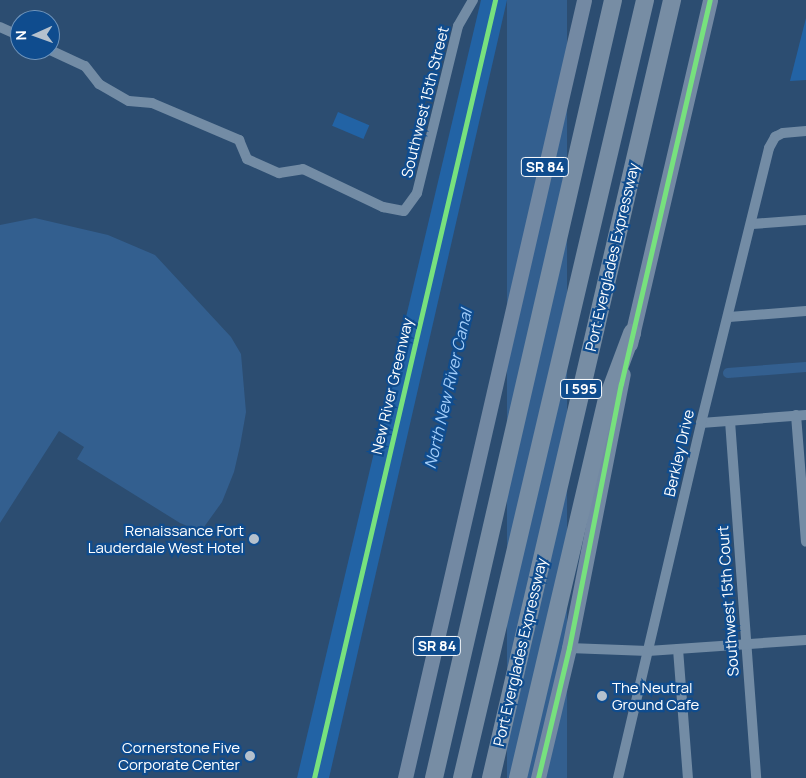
<!DOCTYPE html>
<html>
<head>
<meta charset="utf-8">
<style>
  body { margin:0 }
  #map { position:relative; width:806px; height:778px; overflow:hidden; background:#2c4d71; font-family:Manrope,sans-serif }
  div>[style] { position:absolute }
  .green>* { inset:0; background:#2263a5; transform-origin:0 0 }
  .water>* { inset:0; background:#335f8f; transform-origin:0 0 }
  .canal>* { height:10px; margin:-5px; padding:0 5px; transform-origin:5px; border-radius:5px; background:#335f8f }
  .minor>* { height:10px; margin:-5px; padding:0 5px; transform-origin:5px; border-radius:5px; background:#738ca5 }
  .primary>* { height:15px; margin:-7.5px; padding:0 7.5px; transform-origin:7.5px; border-radius:7.5px; background:#7389a3 }
  .motorway>* { height:18px; margin:-9px; padding:0 9px; transform-origin:9px; border-radius:9px; background:#778da4 }
  .cycleway>* { height:5px; margin:-2.5px; padding:0 2.5px; transform-origin:2.5px; border-radius:2.5px; background:#77e17e }
  .dots>* { width:14px; height:14px; translate:-50% -50%; box-sizing:border-box; border:2px solid #0f4c8e; border-radius:50% }
  span { translate:-50% -50%; white-space:nowrap; text-align:center; line-height:1.15; -webkit-text-stroke:4.5px #0f4c8e; paint-order:stroke }
  .shield-label span { padding:1px 4px; background:#0f4c8e; border:1px solid; border-radius:4px; -webkit-text-stroke-width:0 }
  .shield-label { font-size:14px; color:#fff; font-weight:700 }
  .street-label { font-size:15px; color:#fff }
  .poi-label { font-size:15px; color:#fff }
  .right { translate:-100% -50%; text-align:right }
  .left { translate:0 -50%; text-align:left }
  .water-label { font-size:16px; color:#a3cefa; font-style:italic }
  .north { position:absolute; left:10px; top:10px; width:50px; height:50px; box-sizing:border-box; background:#0f4c8e; border:1px solid #6f94bb; border-radius:50%; rotate:268deg; font-size:14px; font-weight:700; line-height:20px; text-align:center; color:#fff }
  .north::after { content:''; display:block; margin:auto; width:18px; height:22px; background:#b5c1cd; clip-path:polygon(50% 0,100% 100%,50% 72%,0 100%) }
</style>
</head>
<body>
<div id="map">
  <div class="green">
    <div style="clip-path:polygon(481px 0,507px 0,329px 778px,297px 778px)"></div>
    <div style="clip-path:polygon(806px 18px,806px 80px,790px 81px)"></div>
    <div style="left:338px;top:112px;width:34px;height:15px;rotate:23deg"></div>
  </div>
  <div class="water">
    <div style="left:507px;top:0;width:60px;height:798px"></div>
    <div style="clip-path:polygon(35px 218px,108px 235px,155px 255px,231px 337px,241px 354px,246px 412px,240px 446px,234px 472px,222px 502px,204px 527px,192px 528px,180px 523px,77px 459px,84px 447px,59px 431px,0 523px,0 225px)"></div>
  </div>
  <div class="canal">
    <div style="left:728px;top:373px;width:78px;rotate:-4.4deg"></div>
  </div>
  <div class="minor">
    <div style="left:0;top:27px;width:22px;rotate:24deg"></div>
    <div style="left:50px;top:50px;width:38px;rotate:25deg"></div>
    <div style="left:85px;top:66px;width:23px;rotate:52deg"></div>
    <div style="left:99px;top:84px;width:34px;rotate:30deg"></div>
    <div style="left:129px;top:101px;width:23px;rotate:5deg"></div>
    <div style="left:152px;top:103px;width:95px;rotate:23deg"></div>
    <div style="left:239px;top:140px;width:21px;rotate:67deg"></div>
    <div style="left:247px;top:159px;width:35px;rotate:24deg"></div>
    <div style="left:279px;top:173px;width:24px;rotate:-9deg"></div>
    <div style="left:303px;top:169px;width:89px;rotate:25.4deg"></div>
    <div style="left:383px;top:207px;width:21px;rotate:11deg"></div>
    <div style="left:404px;top:211px;width:22px;rotate:-54deg"></div>
    <div style="left:417px;top:193px;width:172px;rotate:-76.2deg"></div>
    <div style="left:458px;top:26px;width:30px;rotate:-60deg"></div>
    <div style="left:752px;top:224px;width:54px;rotate:-4.2deg"></div>
    <div style="left:729px;top:317px;width:77px;rotate:-4.5deg"></div>
    <div style="left:796px;top:415px;width:127px;rotate:85.5deg"></div>
    <div style="left:730px;top:421px;width:358px;rotate:85.8deg"></div>
    <div style="left:701px;top:423px;width:105px;rotate:-4.4deg"></div>
    <div style="left:569px;top:648px;width:79px;rotate:2.2deg"></div>
    <div style="left:648px;top:651px;width:158px;rotate:-4deg"></div>
    <div style="left:678px;top:649px;width:129px;rotate:85.6deg"></div>
    <div style="left:618px;top:778px;width:365px;rotate:-76.8deg"></div>
    <div style="left:701px;top:423px;width:283px;rotate:-76.1deg"></div>
    <div style="left:769px;top:148px;width:13px;rotate:-61deg"></div>
    <div style="left:775px;top:137px;width:9px;rotate:-27deg"></div>
    <div style="left:783px;top:133px;width:23px;rotate:-5deg"></div>
  </div>
  <div class="primary">
    <div style="left:630px;top:344px;width:353px;rotate:-76.9deg"></div>
    <div style="left:405px;top:778px;width:798px;rotate:-77.04deg"></div>
    <div style="left:538px;top:778px;width:134px;rotate:-76.6deg"></div>
    <div style="left:569px;top:648px;width:279px;rotate:-78.9deg"></div>
  </div>
  <div class="motorway">
    <div style="left:434px;top:778px;width:798px;rotate:-77.04deg"></div>
    <div style="left:462px;top:778px;width:799px;rotate:-76.76deg"></div>
    <div style="left:491px;top:778px;width:799px;rotate:-76.9deg"></div>
    <div style="left:518px;top:778px;width:388px;rotate:-76.8deg"></div>
    <div style="left:607px;top:400px;width:72px;rotate:-69.5deg"></div>
  </div>
  <div class="cycleway">
    <div style="left:314px;top:778px;width:799px;rotate:-76.9deg"></div>
    <div style="left:538px;top:778px;width:134px;rotate:-76.6deg"></div>
    <div style="left:569px;top:648px;width:269px;rotate:-78.9deg"></div>
    <div style="left:621px;top:384px;width:394px;rotate:-77deg"></div>
  </div>
  <div class="dots">
    <div style="left:254px;top:539px;background:#b5c1cd"></div>
    <div style="left:602px;top:696px;background:#b5c1cd"></div>
    <div style="left:250px;top:756px;background:#b5c1cd"></div>
  </div>
  <div class="shield-label">
    <span style="left:545px;top:167px">SR 84</span>
    <span style="left:581px;top:389px">I 595</span>
    <span style="left:437px;top:646px">SR 84</span>
  </div>
  <div class="street-label">
    <span style="left:425px;top:102px;rotate:-76deg">Southwest 15th Street</span>
    <span style="left:612px;top:257px;rotate:-77deg">Port Everglades Expressway</span>
    <span style="left:392px;top:386px;rotate:-77deg">New River Greenway</span>
    <span style="left:679px;top:453px;rotate:-77deg">Berkley Drive</span>
    <span style="left:728px;top:601px;rotate:-94deg">Southwest 15th Court</span>
    <span style="left:520px;top:652px;rotate:-77deg">Port Everglades Expressway</span>
  </div>
  <div class="poi-label">
    <span class="right" style="left:244px;top:539px">Renaissance Fort<br>Lauderdale West Hotel</span>
    <span class="left" style="left:612px;top:696px">The Neutral<br>Ground Cafe</span>
    <span class="right" style="left:240px;top:756px">Cornerstone Five<br>Corporate Center</span>
  </div>
  <div class="water-label">
    <span style="left:448px;top:389px;rotate:-77deg">North New River Canal</span>
  </div>
  <div class="north">N</div>
</div>
</body>
</html>
